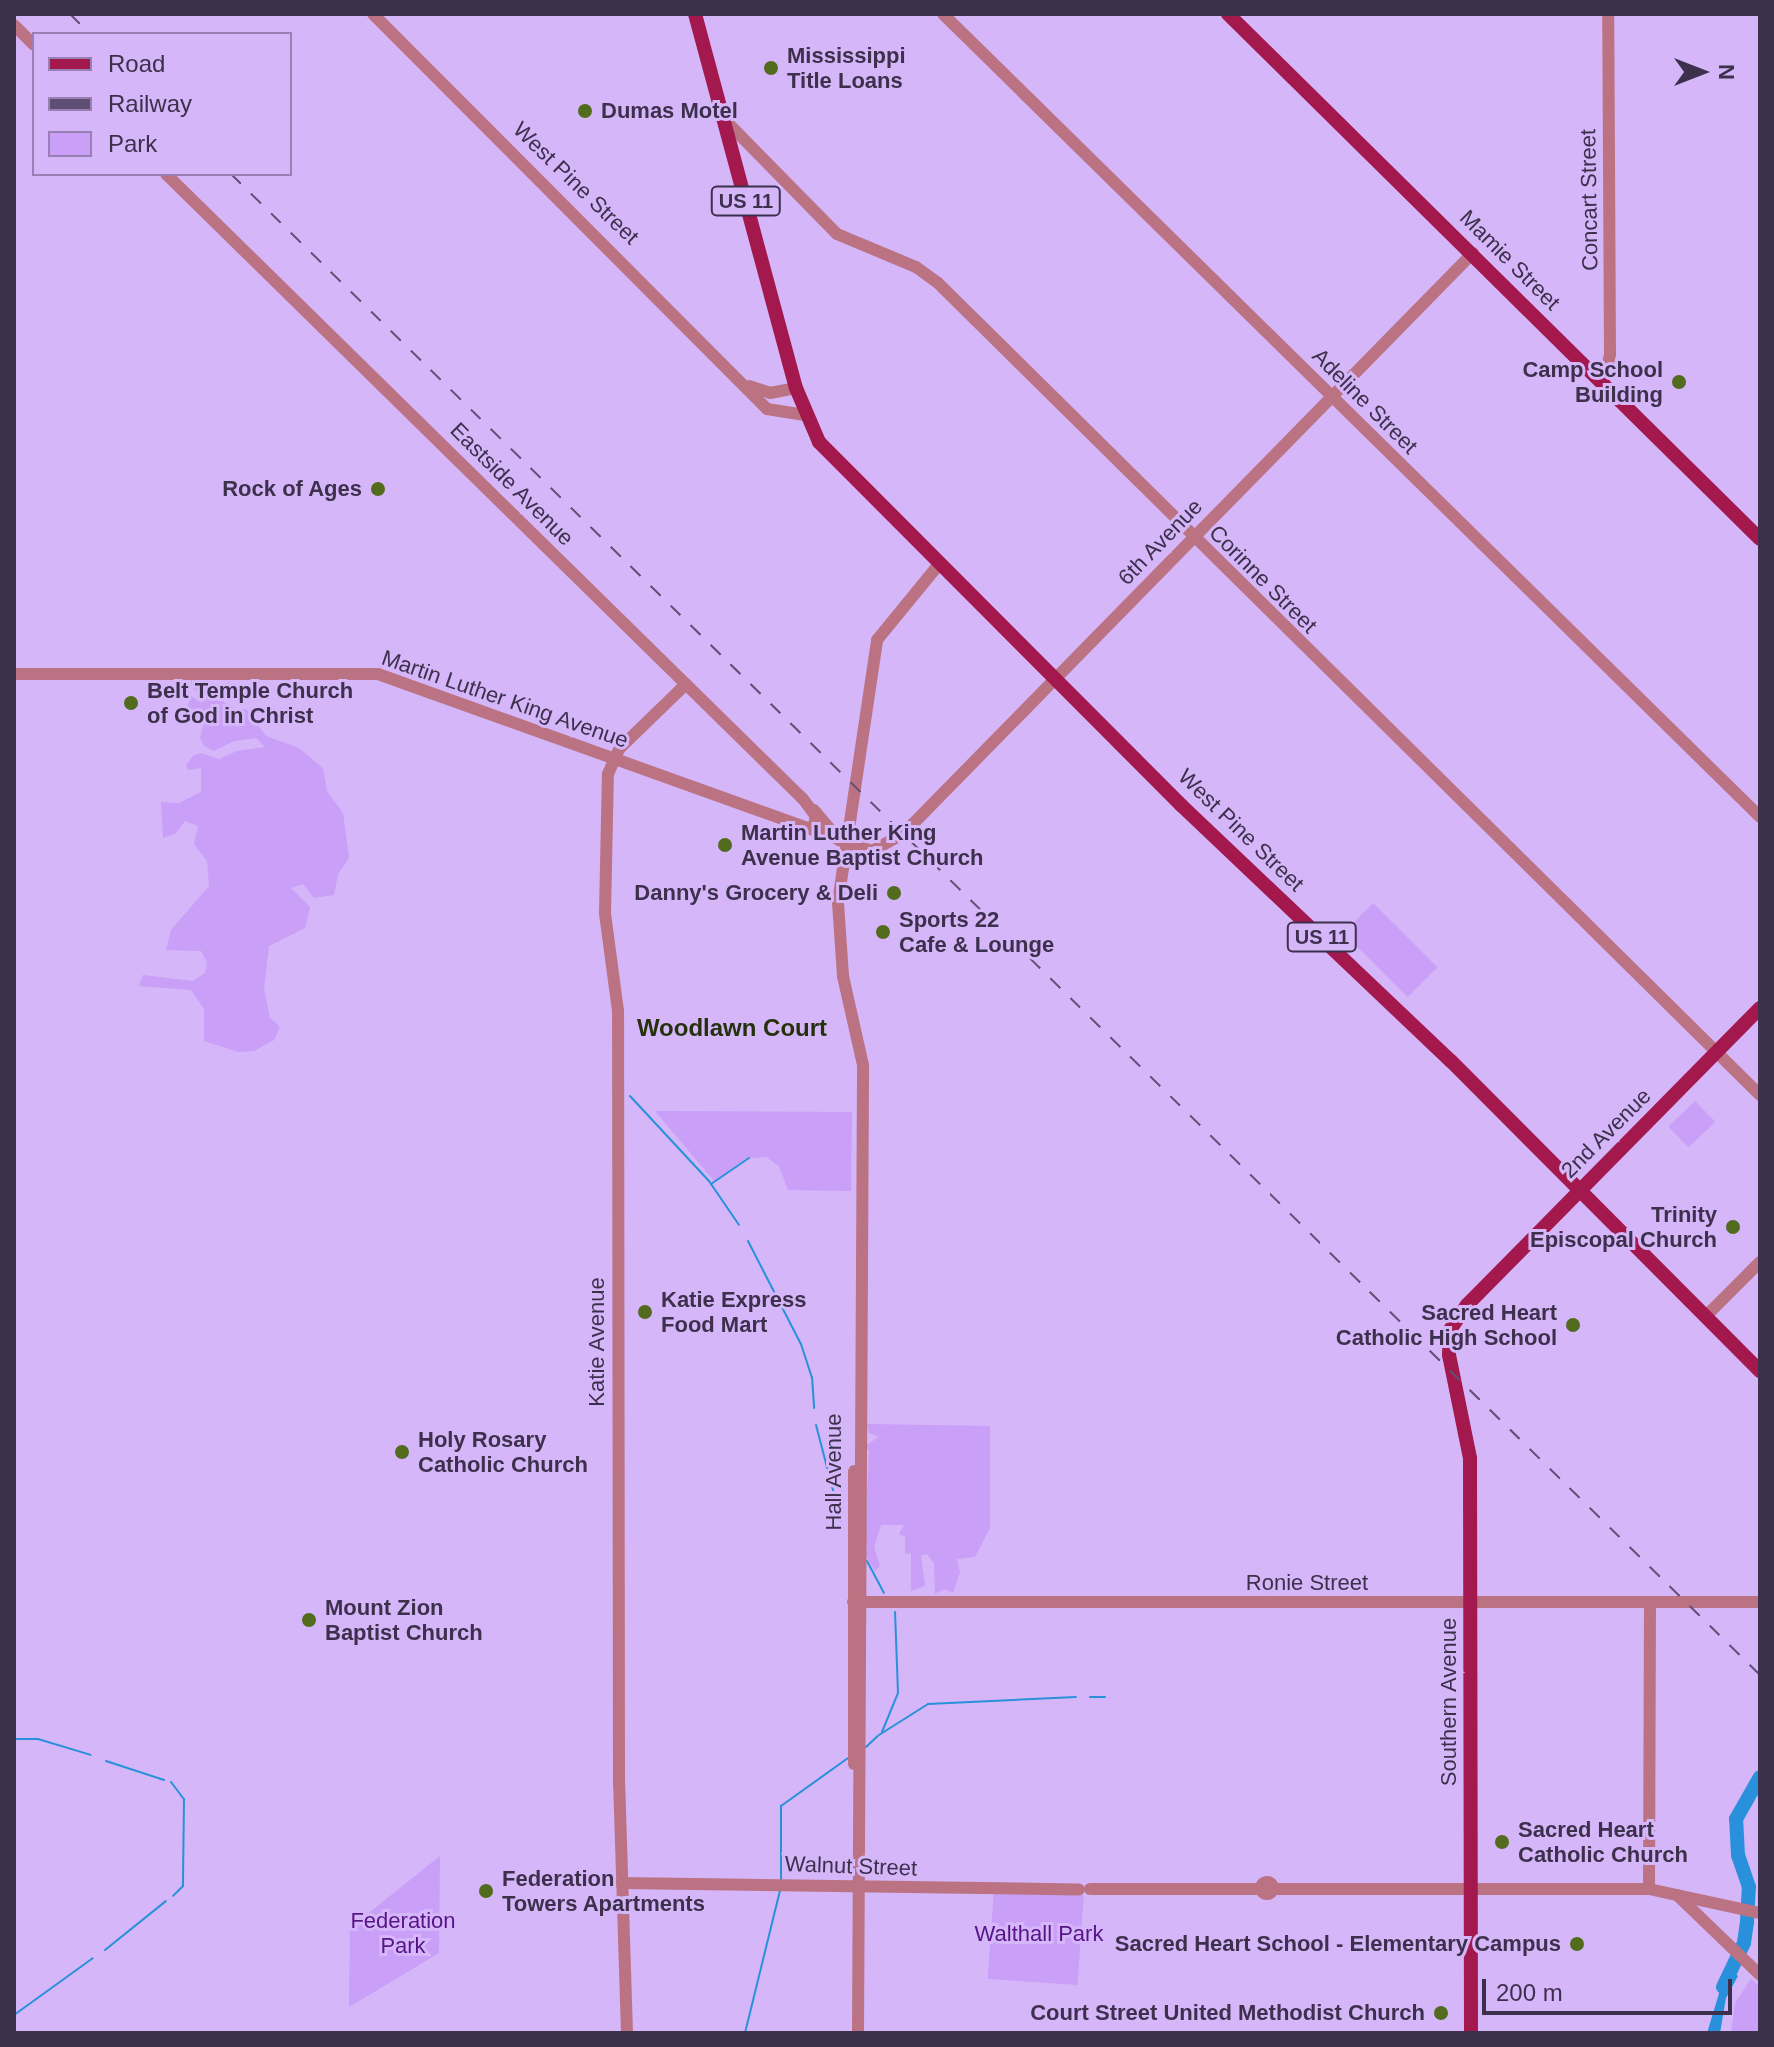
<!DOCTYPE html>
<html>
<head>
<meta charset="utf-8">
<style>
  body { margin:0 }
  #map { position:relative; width:1774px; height:2047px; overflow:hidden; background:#d5b6f9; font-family:Helvetica,sans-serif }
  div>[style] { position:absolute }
  .green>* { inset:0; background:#c99ff7; transform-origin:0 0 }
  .water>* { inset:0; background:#2991db }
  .stream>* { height:2px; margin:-1px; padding:0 1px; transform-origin:1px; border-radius:1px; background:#2991db }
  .river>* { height:14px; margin:-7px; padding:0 7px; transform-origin:7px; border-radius:7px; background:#2991db }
  .minor>* { height:12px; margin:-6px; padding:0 6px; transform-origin:6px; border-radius:6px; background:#bb7383 }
  .minor>.ring { margin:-6px; padding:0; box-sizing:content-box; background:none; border:12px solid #bb7383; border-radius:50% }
  .major>* { height:14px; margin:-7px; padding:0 7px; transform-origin:7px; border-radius:7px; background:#a3184d }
  .rail>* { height:2px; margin-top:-1px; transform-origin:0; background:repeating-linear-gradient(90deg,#604f74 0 14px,transparent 0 28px) }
  .dots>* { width:22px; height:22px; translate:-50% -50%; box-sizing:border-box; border:4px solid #d5b6f9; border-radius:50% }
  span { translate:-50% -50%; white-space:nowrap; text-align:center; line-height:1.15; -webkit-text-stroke:6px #d5b6f9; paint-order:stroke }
  .shield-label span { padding:2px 6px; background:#d5b6f9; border:2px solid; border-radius:6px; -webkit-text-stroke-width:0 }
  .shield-label { font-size:20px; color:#3d304c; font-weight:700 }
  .poi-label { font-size:22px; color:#3d304c; font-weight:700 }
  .left { translate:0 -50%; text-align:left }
  .right { translate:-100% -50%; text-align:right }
  .street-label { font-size:22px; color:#3d304c }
  .park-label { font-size:22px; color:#571487 }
  .neighbourhood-label { font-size:24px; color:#25310c; font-weight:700 }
  .frame { position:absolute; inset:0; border:16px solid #3d304c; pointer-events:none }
  .legend { position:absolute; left:32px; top:32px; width:260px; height:144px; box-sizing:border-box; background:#d5b6f9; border:2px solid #9880b4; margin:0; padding:10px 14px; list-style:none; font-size:24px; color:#3d304c }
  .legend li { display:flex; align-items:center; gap:16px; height:40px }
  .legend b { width:40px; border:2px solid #9880b4 }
  .north { position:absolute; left:1662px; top:32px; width:80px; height:80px; -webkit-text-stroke:6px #d5b6f9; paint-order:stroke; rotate:90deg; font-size:22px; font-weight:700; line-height:32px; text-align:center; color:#3d304c }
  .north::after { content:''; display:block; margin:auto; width:28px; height:36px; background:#3d304c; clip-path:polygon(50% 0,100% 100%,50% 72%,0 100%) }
  .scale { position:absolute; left:1482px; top:1979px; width:250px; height:36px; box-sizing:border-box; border:4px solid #3d304c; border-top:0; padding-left:10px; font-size:24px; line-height:28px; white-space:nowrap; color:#3d304c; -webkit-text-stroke:6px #d5b6f9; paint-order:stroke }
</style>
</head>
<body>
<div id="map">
  <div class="green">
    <div style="clip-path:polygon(191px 680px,210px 680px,213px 695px,236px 710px,246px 709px,266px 736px,299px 748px,323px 768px,327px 791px,343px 813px,349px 858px,338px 874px,334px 895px,314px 898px,303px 884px,291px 888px,310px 907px,305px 928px,269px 946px,264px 989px,270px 1018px,280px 1027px,274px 1040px,254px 1051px,238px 1052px,204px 1041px,204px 1009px,191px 990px,139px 986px,143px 975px,193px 981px,205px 973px,207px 962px,201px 951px,166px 950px,171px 930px,209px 886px,207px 861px,194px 844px,198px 826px,185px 821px,175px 834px,163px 838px,161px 802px,179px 803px,201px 792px,201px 768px,188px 770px,186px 765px,193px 756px,201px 753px,219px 759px,237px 751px,265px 747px,256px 738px,234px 741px,214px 751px,204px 746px,200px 738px,205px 719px,191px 717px,187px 708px,191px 696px,202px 703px,205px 696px,192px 688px)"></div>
    <div style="left:1373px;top:903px;width:91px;height:42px;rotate:45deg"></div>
    <div style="left:1695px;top:1101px;width:29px;height:37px;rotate:46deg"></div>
    <div style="clip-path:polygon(655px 1111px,852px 1112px,851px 1191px,788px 1190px,779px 1166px,766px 1157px,745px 1159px,714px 1181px)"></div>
    <div style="clip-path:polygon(867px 1424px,990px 1426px,990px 1528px,975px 1557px,957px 1559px,960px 1572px,953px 1593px,944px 1589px,935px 1594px,934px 1563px,927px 1554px,921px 1555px,925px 1586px,911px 1591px,911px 1553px,905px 1554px,905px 1537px,899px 1534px,904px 1525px,881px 1525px,874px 1547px,880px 1566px,875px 1571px,864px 1553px,869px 1451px,865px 1446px,879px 1437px,869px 1433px)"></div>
    <div style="clip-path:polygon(440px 1856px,439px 1953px,349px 2007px,350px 1928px)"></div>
    <div style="left:994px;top:1889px;width:90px;height:90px;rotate:4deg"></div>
    <div style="clip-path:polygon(1751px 1979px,1760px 1987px,1760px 2033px,1731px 2033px,1735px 2003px)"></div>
  </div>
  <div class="water">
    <div style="clip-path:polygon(1727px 1967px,1738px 1976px,1726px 1998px,1720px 2033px,1707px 2033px)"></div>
  </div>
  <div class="stream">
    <div style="left:630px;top:1096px;width:116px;rotate:47.1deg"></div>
    <div style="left:709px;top:1181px;width:53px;rotate:55.7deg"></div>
    <div style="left:711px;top:1184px;width:46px;rotate:-34.4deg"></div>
    <div style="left:748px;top:1241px;width:116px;rotate:62.8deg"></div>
    <div style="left:801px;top:1344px;width:35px;rotate:72deg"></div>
    <div style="left:812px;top:1377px;width:31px;rotate:86deg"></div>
    <div style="left:816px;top:1425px;width:99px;rotate:75.4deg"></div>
    <div style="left:867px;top:1561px;width:36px;rotate:62deg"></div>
    <div style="left:1090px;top:1697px;width:15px"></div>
    <div style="left:882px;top:1732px;width:42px;rotate:-67.7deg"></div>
    <div style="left:898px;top:1693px;width:81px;rotate:-92.1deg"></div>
    <div style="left:879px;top:1735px;width:58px;rotate:-32.3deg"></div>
    <div style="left:928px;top:1704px;width:148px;rotate:-2.7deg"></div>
    <div style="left:14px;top:1739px;width:24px"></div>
    <div style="left:38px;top:1739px;width:55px;rotate:16.8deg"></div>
    <div style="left:866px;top:1747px;width:16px;rotate:-43deg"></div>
    <div style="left:106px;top:1761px;width:61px;rotate:18.1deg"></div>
    <div style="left:171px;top:1782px;width:21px;rotate:53deg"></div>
    <div style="left:184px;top:1799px;width:87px;rotate:90.7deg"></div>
    <div style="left:183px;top:1886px;width:14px;rotate:135deg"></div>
    <div style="left:781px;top:1881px;width:75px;rotate:-90deg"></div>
    <div style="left:781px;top:1806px;width:82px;rotate:-35.6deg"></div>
    <div style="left:105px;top:1950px;width:78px;rotate:-38.8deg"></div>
    <div style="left:14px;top:2015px;width:97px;rotate:-35.8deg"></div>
    <div style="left:745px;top:2033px;width:146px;rotate:-76.2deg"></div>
  </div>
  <div class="river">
    <div style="left:1723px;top:1987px;width:49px;rotate:-64.5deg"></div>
    <div style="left:1744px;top:1943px;width:21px;rotate:-82deg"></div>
    <div style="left:1747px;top:1922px;width:35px;rotate:-87deg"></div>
    <div style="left:1749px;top:1887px;width:34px;rotate:-109deg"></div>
    <div style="left:1738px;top:1855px;width:36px;rotate:-93deg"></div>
    <div style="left:1736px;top:1819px;width:48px;rotate:-60.3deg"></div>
  </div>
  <div class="minor">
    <div style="left:373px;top:14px;width:558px;rotate:45.07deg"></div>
    <div style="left:767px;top:409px;width:37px;rotate:9deg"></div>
    <div style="left:943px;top:14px;width:1146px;rotate:44.5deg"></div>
    <div style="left:14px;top:25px;width:28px;rotate:45deg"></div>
    <div style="left:722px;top:117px;width:164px;rotate:45.5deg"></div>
    <div style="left:837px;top:234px;width:86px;rotate:22.7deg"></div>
    <div style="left:916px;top:267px;width:27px;rotate:36deg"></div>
    <div style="left:938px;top:283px;width:1155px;rotate:44.65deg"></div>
    <div style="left:166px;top:174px;width:892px;rotate:44.46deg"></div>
    <div style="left:803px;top:799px;width:21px;rotate:53deg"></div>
    <div style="left:816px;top:816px;width:13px;rotate:103deg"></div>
    <div style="left:1603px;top:385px;width:32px;rotate:-77deg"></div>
    <div style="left:1610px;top:354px;width:340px;rotate:-90.3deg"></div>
    <div style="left:749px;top:386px;width:22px;rotate:18deg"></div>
    <div style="left:770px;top:393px;width:26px;rotate:-11deg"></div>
    <div style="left:14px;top:674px;width:364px"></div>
    <div style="left:378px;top:674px;width:525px;rotate:19.71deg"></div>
    <div style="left:872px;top:851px;width:35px;rotate:-29deg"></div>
    <div style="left:903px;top:834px;width:814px;rotate:-45.55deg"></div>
    <div style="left:814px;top:810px;width:40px;rotate:50deg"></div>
    <div style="left:1705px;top:1317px;width:78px;rotate:-45deg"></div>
    <div style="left:853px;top:1602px;width:907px"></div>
    <div style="left:854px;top:1764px;width:293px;rotate:-90deg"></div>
    <div class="ring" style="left:1261px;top:1882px;width:0;height:0"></div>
    <div style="left:621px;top:1883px;width:458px;rotate:0.8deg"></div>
    <div style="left:1090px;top:1889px;width:171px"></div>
    <div style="left:1274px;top:1889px;width:375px"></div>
    <div style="left:1649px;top:1889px;width:114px;rotate:12.2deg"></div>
    <div style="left:1649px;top:1889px;width:286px;rotate:-89.8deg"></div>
    <div style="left:1677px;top:1895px;width:115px;rotate:43.9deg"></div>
    <div style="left:627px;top:2033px;width:249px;rotate:-91.8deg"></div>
    <div style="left:619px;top:1784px;width:773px;rotate:-90.07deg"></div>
    <div style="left:618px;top:1011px;width:99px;rotate:-97.6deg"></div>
    <div style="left:605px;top:913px;width:139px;rotate:-88.8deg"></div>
    <div style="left:608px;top:774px;width:27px;rotate:-66deg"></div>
    <div style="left:619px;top:749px;width:93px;rotate:-44.1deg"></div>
    <div style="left:858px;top:2033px;width:968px;rotate:-89.7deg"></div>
    <div style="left:863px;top:1065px;width:91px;rotate:-102.7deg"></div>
    <div style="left:843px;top:976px;width:74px;rotate:-93.9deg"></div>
    <div style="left:838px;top:902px;width:265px;rotate:-81.5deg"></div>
    <div style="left:877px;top:640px;width:99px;rotate:-50.7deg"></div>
  </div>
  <div class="major">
    <div style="left:695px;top:14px;width:387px;rotate:74.9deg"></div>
    <div style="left:796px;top:388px;width:59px;rotate:66.9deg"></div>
    <div style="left:819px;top:442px;width:513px;rotate:45.08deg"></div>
    <div style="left:1181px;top:805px;width:372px;rotate:43.5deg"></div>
    <div style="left:1451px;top:1061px;width:438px;rotate:45.1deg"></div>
    <div style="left:1228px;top:14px;width:747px;rotate:44.62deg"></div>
    <div style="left:1471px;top:2033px;width:575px;rotate:-90.1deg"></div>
    <div style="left:1470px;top:1458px;width:105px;rotate:-101.5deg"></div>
    <div style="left:1449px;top:1355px;width:25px;rotate:-88deg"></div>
    <div style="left:1450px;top:1330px;width:30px;rotate:-56deg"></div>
    <div style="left:1467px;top:1305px;width:417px;rotate:-45.4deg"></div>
  </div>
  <div class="rail">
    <div style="left:70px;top:14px;width:28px;rotate:45deg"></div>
    <div style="left:231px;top:174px;width:2143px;rotate:44.47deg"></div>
  </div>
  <div class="dots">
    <div style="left:771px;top:68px;background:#526b1c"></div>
    <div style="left:585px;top:111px;background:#526b1c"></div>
    <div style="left:1679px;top:382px;background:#526b1c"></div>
    <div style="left:378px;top:489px;background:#526b1c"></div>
    <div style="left:131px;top:703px;background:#526b1c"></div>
    <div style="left:725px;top:845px;background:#526b1c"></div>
    <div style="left:894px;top:893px;background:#526b1c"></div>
    <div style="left:883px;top:932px;background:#526b1c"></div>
    <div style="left:1733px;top:1227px;background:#526b1c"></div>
    <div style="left:645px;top:1312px;background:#526b1c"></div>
    <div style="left:1573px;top:1325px;background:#526b1c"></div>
    <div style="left:402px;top:1452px;background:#526b1c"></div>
    <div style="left:309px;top:1620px;background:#526b1c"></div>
    <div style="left:1502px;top:1842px;background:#526b1c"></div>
    <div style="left:486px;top:1891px;background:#526b1c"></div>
    <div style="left:1577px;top:1944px;background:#526b1c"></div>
    <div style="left:1441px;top:2013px;background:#526b1c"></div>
  </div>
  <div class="shield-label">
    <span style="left:746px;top:201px">US 11</span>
    <span style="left:1322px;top:937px">US 11</span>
  </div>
  <div class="poi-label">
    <span class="left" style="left:787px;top:68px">Mississippi<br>Title Loans</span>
    <span class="left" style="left:601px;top:111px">Dumas Motel</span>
    <span class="right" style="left:1663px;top:382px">Camp School<br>Building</span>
    <span class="right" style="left:362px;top:489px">Rock of Ages</span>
    <span class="left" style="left:147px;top:703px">Belt Temple Church<br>of God in Christ</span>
    <span class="left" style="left:741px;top:845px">Martin Luther King<br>Avenue Baptist Church</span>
    <span class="right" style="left:878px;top:893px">Danny's Grocery &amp; Deli</span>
    <span class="left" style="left:899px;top:932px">Sports 22<br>Cafe &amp; Lounge</span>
    <span class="right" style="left:1717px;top:1227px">Trinity<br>Episcopal Church</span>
    <span class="left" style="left:661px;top:1312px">Katie Express<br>Food Mart</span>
    <span class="right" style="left:1557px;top:1325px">Sacred Heart<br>Catholic High School</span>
    <span class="left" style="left:418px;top:1452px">Holy Rosary<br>Catholic Church</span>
    <span class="left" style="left:325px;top:1620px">Mount Zion<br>Baptist Church</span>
    <span class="left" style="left:1518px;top:1842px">Sacred Heart<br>Catholic Church</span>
    <span class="left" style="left:502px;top:1891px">Federation<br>Towers Apartments</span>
    <span class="right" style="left:1561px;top:1944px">Sacred Heart School - Elementary Campus</span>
    <span class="right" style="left:1425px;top:2013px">Court Street United Methodist Church</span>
  </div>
  <div class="street-label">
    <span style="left:576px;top:183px;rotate:44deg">West Pine Street</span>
    <span style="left:1589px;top:200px;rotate:-91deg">Concart Street</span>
    <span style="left:1510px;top:260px;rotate:45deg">Mamie Street</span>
    <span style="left:1365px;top:401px;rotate:45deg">Adeline Street</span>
    <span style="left:512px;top:484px;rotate:45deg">Eastside Avenue</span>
    <span style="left:1160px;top:542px;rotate:-46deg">6th Avenue</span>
    <span style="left:1263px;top:579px;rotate:45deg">Corinne Street</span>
    <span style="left:505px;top:699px;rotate:19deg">Martin Luther King Avenue</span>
    <span style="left:1241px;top:830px;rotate:44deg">West Pine Street</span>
    <span style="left:1606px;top:1133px;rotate:-45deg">2nd Avenue</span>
    <span style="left:597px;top:1342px;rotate:-90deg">Katie Avenue</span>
    <span style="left:834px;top:1472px;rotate:-90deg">Hall Avenue</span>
    <span style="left:1307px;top:1583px">Ronie Street</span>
    <span style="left:1449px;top:1702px;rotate:-90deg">Southern Avenue</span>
    <span style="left:851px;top:1866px;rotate:2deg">Walnut Street</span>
  </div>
  <div class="park-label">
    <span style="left:403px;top:1933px">Federation<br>Park</span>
    <span style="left:1039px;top:1934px">Walthall Park</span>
  </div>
  <div class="neighbourhood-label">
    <span style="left:732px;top:1028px">Woodlawn Court</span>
  </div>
  <div class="frame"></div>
  <ul class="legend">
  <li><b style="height:10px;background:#a3184d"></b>Road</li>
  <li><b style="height:10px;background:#604f74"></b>Railway</li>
  <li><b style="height:22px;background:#c99ff7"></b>Park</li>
  </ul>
  <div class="north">N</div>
  <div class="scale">200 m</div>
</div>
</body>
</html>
